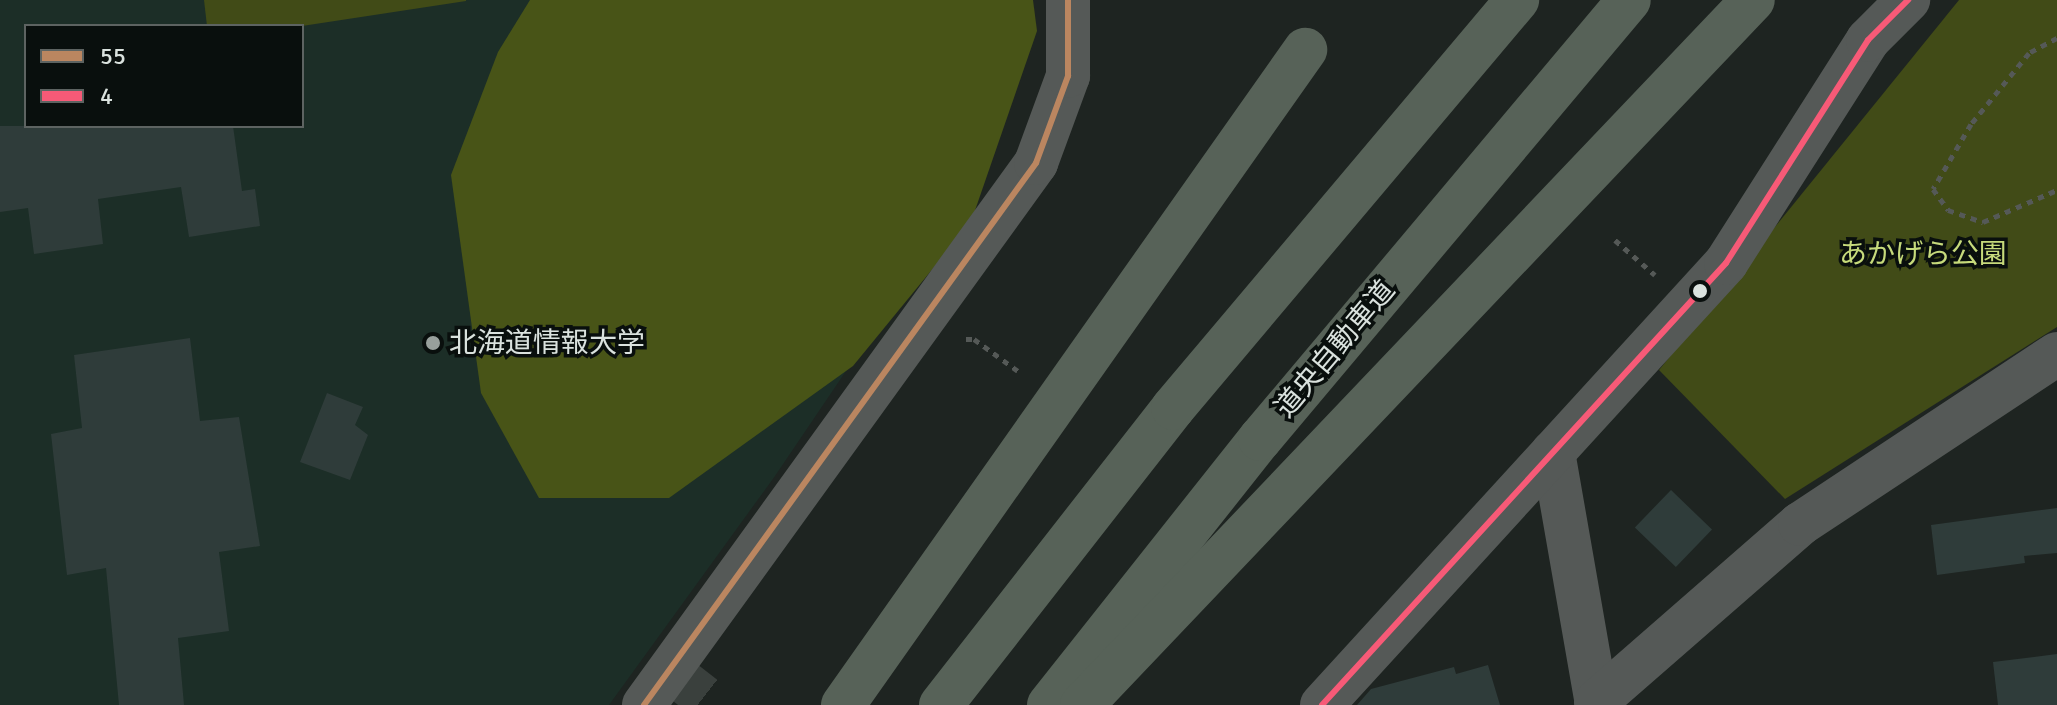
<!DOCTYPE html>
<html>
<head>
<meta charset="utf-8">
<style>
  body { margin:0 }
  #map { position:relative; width:2057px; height:705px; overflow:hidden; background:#1e2421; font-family:Signika,"Noto Sans JP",sans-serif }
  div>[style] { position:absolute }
  .built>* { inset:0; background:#1c2e27 }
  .green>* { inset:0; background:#414b17 }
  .forest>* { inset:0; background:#485417 }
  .building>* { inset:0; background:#2f3c3a; transform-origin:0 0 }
  .minor-tunnel>* { height:44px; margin-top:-22px; transform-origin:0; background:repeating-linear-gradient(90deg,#3a403d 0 44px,transparent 0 66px) }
  .path>* { height:5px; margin-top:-2.5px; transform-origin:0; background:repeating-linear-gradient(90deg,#555957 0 6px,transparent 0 12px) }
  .minor>* { height:44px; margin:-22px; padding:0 22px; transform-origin:22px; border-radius:22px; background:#555957 }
  .motorway>* { height:44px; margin:-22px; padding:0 22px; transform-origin:22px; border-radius:22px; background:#576258 }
  .bus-1>* { height:6px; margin:-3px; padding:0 3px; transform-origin:3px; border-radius:3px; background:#bb8660 }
  .bus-2>* { height:6px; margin:-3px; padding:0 3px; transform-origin:3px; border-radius:3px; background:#f75a77 }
  .dots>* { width:22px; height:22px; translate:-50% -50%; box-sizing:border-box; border:4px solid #090f0d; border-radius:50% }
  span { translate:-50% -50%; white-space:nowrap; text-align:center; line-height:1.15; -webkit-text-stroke:7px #090f0d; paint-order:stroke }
  .park-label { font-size:28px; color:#c6da7b }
  .poi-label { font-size:28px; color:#dae2de }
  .left { translate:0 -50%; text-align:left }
  .street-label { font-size:28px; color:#dae2de }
  .legend { position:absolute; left:24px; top:24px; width:280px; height:104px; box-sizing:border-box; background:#090f0d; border:2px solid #5d6361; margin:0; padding:10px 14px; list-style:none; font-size:24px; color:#dae2de }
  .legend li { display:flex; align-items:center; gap:16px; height:40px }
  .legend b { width:40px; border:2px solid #5d6361 }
</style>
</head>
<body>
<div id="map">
  <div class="built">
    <div style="clip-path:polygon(evenodd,0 0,1013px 0,955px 210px,775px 476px,609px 705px,0 705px,0 0,26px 26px,302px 26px,302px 126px,26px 126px,26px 26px)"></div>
  </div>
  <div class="green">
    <div style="clip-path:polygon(204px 0,466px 0,466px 1px,302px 26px,207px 26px)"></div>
    <div style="clip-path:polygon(1959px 0,2057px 0,2057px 327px,1785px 499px,1659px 370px)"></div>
  </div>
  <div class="forest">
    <div style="clip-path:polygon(530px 0,1033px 0,1037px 31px,971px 222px,853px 366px,669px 498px,539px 498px,481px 393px,451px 175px,498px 52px)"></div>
  </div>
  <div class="building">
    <div style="clip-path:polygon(0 126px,233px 126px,242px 191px,255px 189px,260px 226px,189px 237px,181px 187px,98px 199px,103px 244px,34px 254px,28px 208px,0 212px)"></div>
    <div style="clip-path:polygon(190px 338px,200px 421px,239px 417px,260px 546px,219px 552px,229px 631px,178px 638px,184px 705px,119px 705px,106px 568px,67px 575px,51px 434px,82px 428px,74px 355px)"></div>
    <div style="clip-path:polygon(327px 393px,363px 407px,355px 425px,368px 435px,350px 480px,300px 462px)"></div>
    <div style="left:1671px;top:490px;width:57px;height:52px;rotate:44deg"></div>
    <div style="clip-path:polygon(2057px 508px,2057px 553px,2024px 556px,2025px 563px,1937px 575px,1931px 525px)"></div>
    <div style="clip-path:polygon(2057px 654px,2057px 705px,1998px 705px,1993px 662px)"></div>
    <div style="clip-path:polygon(1488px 665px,1500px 705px,1357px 705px,1371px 689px,1454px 667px,1456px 674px)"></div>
  </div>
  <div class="minor-tunnel">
    <div style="left:669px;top:670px;width:57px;rotate:37.9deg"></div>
  </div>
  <div class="path">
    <div style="left:2057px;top:38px;width:32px;rotate:152deg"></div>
    <div style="left:2029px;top:53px;width:92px;rotate:129.2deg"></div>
    <div style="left:1971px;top:124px;width:75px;rotate:120.3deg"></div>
    <div style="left:1933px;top:189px;width:26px;rotate:54deg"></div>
    <div style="left:1948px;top:210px;width:37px;rotate:19deg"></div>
    <div style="left:1983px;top:222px;width:81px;rotate:-23.4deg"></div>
    <div style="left:1615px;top:240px;width:53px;rotate:41.2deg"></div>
    <div style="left:966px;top:339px;width:8px"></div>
    <div style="left:974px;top:339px;width:54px;rotate:36deg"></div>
  </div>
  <div class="minor">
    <div style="left:1553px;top:452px;width:257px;rotate:80.1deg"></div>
    <div style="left:1596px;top:702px;width:271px;rotate:-41.1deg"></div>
    <div style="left:1800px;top:524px;width:308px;rotate:-33.5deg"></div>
    <div style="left:644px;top:705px;width:669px;rotate:-54.12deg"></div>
    <div style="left:1036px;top:163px;width:93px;rotate:-69.8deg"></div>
    <div style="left:1068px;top:76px;width:76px;rotate:-90deg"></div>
    <div style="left:1322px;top:705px;width:599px;rotate:-47.57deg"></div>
    <div style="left:1726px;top:263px;width:264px;rotate:-57.5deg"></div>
    <div style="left:1868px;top:40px;width:57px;rotate:-45deg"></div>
  </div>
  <div class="motorway">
    <div style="left:843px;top:705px;width:802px;rotate:-54.8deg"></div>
    <div style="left:941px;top:705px;width:377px;rotate:-52deg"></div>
    <div style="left:1173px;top:408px;width:534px;rotate:-49.86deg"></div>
    <div style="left:1049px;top:705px;width:340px;rotate:-51.6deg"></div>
    <div style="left:1260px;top:439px;width:573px;rotate:-49.95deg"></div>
    <div style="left:1082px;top:705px;width:973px;rotate:-46.42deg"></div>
  </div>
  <div class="bus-1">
    <div style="left:644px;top:705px;width:669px;rotate:-54.12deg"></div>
    <div style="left:1036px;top:163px;width:93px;rotate:-69.8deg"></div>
    <div style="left:1068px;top:76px;width:76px;rotate:-90deg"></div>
  </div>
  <div class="bus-2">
    <div style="left:1322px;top:705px;width:599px;rotate:-47.57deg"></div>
    <div style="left:1726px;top:263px;width:264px;rotate:-57.5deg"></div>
    <div style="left:1868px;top:40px;width:57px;rotate:-45deg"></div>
  </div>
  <div class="dots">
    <div style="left:1700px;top:291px;background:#dae2de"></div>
    <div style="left:433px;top:343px;background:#98a09c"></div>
  </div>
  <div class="park-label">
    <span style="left:1923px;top:254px">あかげら公園</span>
  </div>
  <div class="poi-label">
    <span class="left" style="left:449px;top:343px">北海道情報大学</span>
  </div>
  <div class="street-label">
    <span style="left:1335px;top:349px;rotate:-50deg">道央自動車道</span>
  </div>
  <ul class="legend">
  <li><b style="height:10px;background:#bb8660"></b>55</li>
  <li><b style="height:10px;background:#f75a77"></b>4</li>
  </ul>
</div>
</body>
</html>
